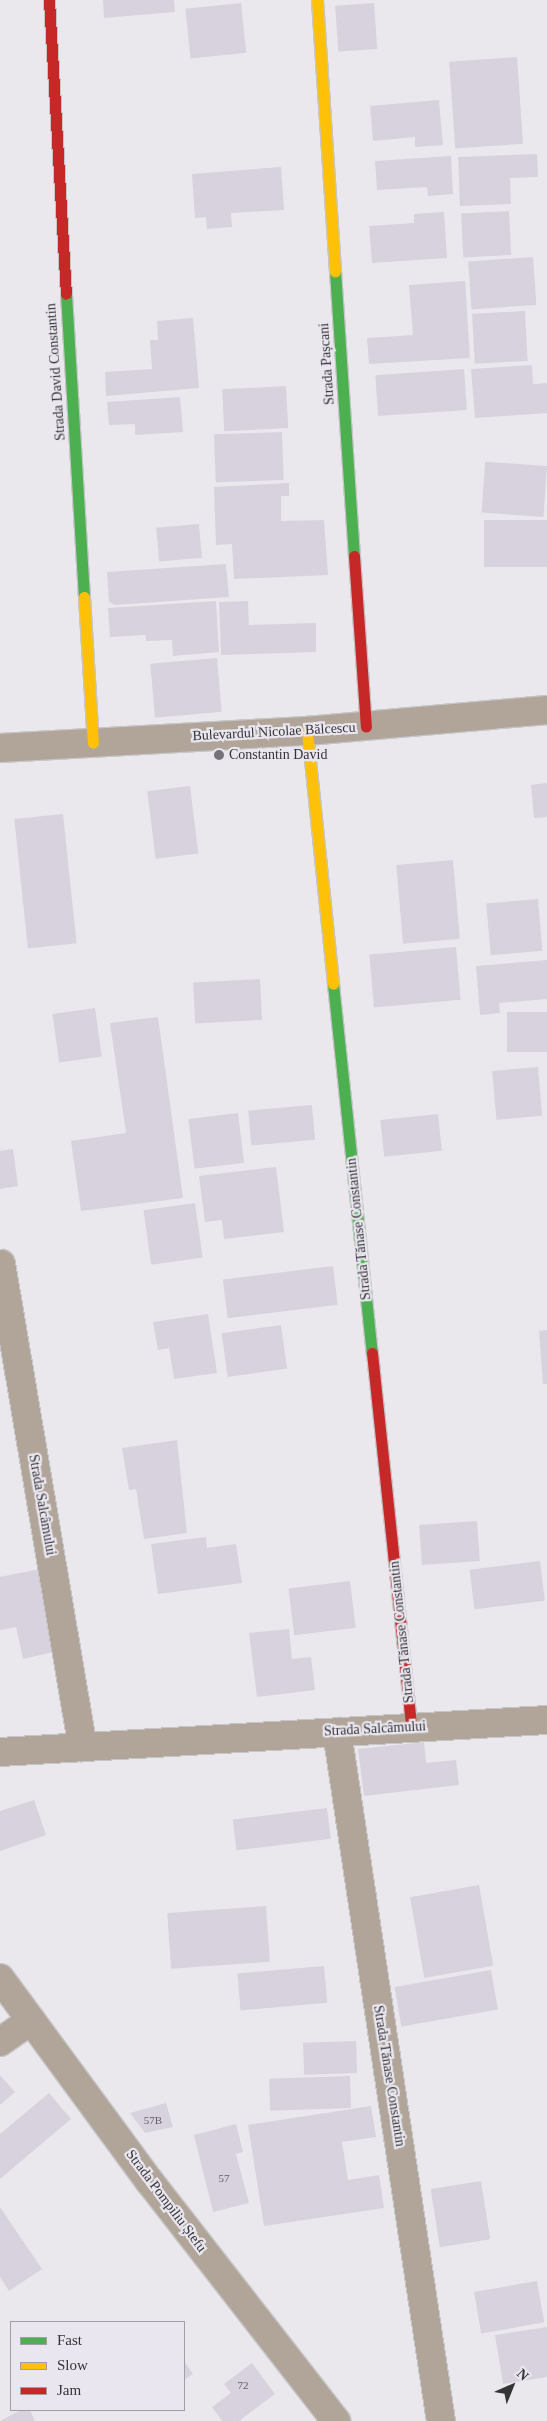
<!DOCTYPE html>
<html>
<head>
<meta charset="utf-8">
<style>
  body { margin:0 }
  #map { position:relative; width:547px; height:2421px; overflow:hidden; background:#eae8ed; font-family:Georgia,serif }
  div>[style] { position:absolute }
  .building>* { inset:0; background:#d8d2df; transform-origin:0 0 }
  .roads { filter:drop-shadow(1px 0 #c6c5c8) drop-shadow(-1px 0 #c6c5c8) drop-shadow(0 1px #c6c5c8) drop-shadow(0 -1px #c6c5c8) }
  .street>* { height:28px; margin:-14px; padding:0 14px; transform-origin:14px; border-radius:14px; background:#b0a598 }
  .fast>* { height:11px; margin:-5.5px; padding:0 5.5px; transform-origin:5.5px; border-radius:5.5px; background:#4caf50 }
  .slow>* { height:11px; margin:-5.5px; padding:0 5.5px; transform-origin:5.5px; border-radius:5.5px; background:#ffc107 }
  .jam>* { height:11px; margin:-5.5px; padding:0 5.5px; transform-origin:5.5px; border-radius:5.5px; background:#c62828 }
  .dots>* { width:14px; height:14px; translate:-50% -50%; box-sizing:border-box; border:2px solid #e9e6ef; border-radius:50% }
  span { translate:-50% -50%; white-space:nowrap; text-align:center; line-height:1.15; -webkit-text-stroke:4.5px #e9e6ef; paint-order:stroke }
  .number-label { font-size:11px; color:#605e64 }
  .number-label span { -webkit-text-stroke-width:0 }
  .street-label { font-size:14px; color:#353437 }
  .poi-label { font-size:14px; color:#353437 }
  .left { translate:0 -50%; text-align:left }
  .legend { position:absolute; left:10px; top:2321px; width:175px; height:90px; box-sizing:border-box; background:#e9e6ef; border:1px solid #a19fa5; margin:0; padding:6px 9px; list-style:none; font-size:15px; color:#353437 }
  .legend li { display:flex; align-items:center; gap:10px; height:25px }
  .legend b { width:25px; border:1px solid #a19fa5 }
  .north { position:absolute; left:487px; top:2361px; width:50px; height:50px; -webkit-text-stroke:4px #e9e6ef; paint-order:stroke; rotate:44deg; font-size:14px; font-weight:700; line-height:20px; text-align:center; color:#353437 }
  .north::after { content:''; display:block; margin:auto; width:18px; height:22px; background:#353437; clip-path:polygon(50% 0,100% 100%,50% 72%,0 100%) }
</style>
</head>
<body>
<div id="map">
  <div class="building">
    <div style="clip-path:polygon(103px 0,174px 0,175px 12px,104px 18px)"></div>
    <div style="left:241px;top:3px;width:50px;height:56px;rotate:84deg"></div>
    <div style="left:374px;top:3px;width:46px;height:39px;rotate:86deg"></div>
    <div style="left:517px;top:57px;width:87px;height:68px;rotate:86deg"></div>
    <div style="clip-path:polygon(439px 100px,443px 145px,415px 147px,415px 137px,373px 141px,370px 106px)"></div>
    <div style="clip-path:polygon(537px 154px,538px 177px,510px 178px,511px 204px,460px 206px,458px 157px)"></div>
    <div style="clip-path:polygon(451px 156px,453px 194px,428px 196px,427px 187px,377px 190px,375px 161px)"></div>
    <div style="clip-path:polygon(281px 167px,284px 210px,231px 213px,232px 227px,207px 229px,206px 217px,195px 218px,192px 174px)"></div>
    <div style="left:509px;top:211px;width:44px;height:48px;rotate:87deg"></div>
    <div style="clip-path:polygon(444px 212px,447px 258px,372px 263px,369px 226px,414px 223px,414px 214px)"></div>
    <div style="left:533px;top:257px;width:48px;height:65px;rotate:86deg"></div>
    <div style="clip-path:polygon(465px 281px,470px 358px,369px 364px,367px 338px,413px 335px,409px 285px)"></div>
    <div style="left:525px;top:311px;width:50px;height:53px;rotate:87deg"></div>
    <div style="clip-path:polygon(193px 318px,199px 388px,106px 396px,105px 372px,152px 369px,150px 340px,158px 340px,157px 321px)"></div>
    <div style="clip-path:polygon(532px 365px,533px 384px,547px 383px,547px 413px,475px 418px,471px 369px)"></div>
    <div style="left:464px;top:369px;width:41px;height:89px;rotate:86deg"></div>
    <div style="left:286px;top:386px;width:42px;height:64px;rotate:87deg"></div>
    <div style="clip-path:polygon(180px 397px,183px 432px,135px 435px,135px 424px,109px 425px,107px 402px)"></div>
    <div style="left:282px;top:432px;width:48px;height:68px;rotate:88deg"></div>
    <div style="left:547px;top:466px;width:51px;height:62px;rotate:94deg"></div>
    <div style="clip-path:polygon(289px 483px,289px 496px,281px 496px,281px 521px,324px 520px,328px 575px,234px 579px,232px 544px,216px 545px,214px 487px)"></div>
    <div style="left:547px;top:520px;width:47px;height:63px;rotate:90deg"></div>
    <div style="left:199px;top:524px;width:34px;height:43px;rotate:85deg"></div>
    <div style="clip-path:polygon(226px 564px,229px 597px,115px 605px,109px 602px,107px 572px)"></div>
    <div style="clip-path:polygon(216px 601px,219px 652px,173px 656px,172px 640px,146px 641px,146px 635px,110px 637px,108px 608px)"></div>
    <div style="clip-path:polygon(248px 601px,249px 625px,316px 623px,316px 652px,221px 655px,219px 602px)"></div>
    <div style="left:217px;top:658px;width:54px;height:67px;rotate:85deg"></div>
    <div style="clip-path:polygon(547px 783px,547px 817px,534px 818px,531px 785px)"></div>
    <div style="left:190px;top:786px;width:68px;height:43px;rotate:83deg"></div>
    <div style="left:63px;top:814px;width:130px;height:49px;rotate:84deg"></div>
    <div style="left:453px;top:860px;width:79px;height:57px;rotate:85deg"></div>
    <div style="left:538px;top:899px;width:52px;height:52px;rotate:85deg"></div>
    <div style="left:456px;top:947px;width:53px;height:87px;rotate:85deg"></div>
    <div style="clip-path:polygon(547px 960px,547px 999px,499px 1003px,500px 1013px,480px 1015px,476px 966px)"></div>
    <div style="left:260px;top:979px;width:41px;height:67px;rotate:87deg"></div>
    <div style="left:95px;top:1008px;width:49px;height:43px;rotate:82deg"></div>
    <div style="left:547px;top:1012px;width:40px;height:40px;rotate:90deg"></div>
    <div style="clip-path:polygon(158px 1017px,183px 1198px,81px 1211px,71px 1141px,126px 1133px,110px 1023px)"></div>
    <div style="left:538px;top:1067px;width:49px;height:46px;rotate:85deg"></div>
    <div style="left:312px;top:1105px;width:35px;height:64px;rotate:85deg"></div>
    <div style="left:238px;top:1113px;width:50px;height:50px;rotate:83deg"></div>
    <div style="left:438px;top:1114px;width:37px;height:58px;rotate:84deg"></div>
    <div style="clip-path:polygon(13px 1149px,18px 1186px,0 1189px,0 1151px)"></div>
    <div style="clip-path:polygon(276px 1167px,284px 1232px,224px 1239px,222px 1220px,205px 1222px,199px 1176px)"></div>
    <div style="left:195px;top:1203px;width:55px;height:52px;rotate:82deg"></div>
    <div style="left:333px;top:1266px;width:39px;height:111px;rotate:83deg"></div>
    <div style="clip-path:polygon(208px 1314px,217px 1373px,174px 1379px,169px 1348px,158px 1350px,153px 1322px)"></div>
    <div style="left:281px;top:1325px;width:44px;height:60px;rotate:82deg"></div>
    <div style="clip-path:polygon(547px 1330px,547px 1384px,543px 1384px,539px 1331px)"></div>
    <div style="clip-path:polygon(177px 1440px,187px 1533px,144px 1539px,136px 1489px,129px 1490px,122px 1448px)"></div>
    <div style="left:477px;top:1521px;width:40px;height:58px;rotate:86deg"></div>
    <div style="clip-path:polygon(206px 1537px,207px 1548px,236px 1544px,242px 1583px,158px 1594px,151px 1544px)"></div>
    <div style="left:540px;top:1561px;width:40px;height:71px;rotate:83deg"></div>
    <div style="clip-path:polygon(45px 1568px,62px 1650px,23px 1659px,16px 1627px,0 1630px,0 1577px)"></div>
    <div style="left:350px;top:1581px;width:47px;height:62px;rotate:83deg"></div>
    <div style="clip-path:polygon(289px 1629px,292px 1659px,311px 1657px,315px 1690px,257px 1697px,249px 1633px)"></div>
    <div style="clip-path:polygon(424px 1742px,426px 1763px,456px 1760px,459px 1785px,364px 1796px,358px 1749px)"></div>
    <div style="clip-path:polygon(34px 1800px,46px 1835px,0 1851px,0 1811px)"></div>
    <div style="left:327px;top:1808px;width:31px;height:95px;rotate:83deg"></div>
    <div style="left:479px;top:1885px;width:82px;height:70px;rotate:80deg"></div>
    <div style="left:266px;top:1906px;width:56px;height:99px;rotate:86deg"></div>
    <div style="left:324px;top:1966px;width:37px;height:87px;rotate:85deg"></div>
    <div style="left:491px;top:1970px;width:40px;height:98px;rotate:80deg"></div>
    <div style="left:356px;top:2041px;width:32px;height:53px;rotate:88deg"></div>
    <div style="clip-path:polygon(0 2075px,15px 2092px,0 2105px)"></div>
    <div style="left:350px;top:2076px;width:32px;height:81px;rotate:88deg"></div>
    <div style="clip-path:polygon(49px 2093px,71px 2119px,0 2179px,0 2134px)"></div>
    <div style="clip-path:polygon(166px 2103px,173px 2127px,145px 2133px,130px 2113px)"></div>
    <div style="clip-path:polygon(371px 2106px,376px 2137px,342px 2142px,348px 2180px,379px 2175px,384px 2208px,264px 2226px,248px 2125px)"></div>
    <div style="clip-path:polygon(236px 2124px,243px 2152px,236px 2154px,249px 2203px,213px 2212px,194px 2135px)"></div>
    <div style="left:481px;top:2181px;width:59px;height:51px;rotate:81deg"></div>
    <div style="clip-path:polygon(0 2207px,42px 2269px,9px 2291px,0 2277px)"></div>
    <div style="left:537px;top:2281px;width:42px;height:64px;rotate:80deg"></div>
    <div style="clip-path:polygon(547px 2327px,547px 2377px,503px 2384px,495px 2335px)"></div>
    <div style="clip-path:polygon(184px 2361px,193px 2374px,184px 2380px)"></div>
    <div style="clip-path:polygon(252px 2363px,275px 2394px,239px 2421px,222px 2421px,212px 2407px,231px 2393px,224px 2384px)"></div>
    <div style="clip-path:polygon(21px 2410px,30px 2410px,35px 2421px,0 2421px)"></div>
  </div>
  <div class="roads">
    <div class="street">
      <div style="left:0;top:748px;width:307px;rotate:-3.2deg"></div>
      <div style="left:307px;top:731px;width:241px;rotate:-5deg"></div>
      <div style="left:1px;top:1264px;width:490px;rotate:80.4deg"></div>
      <div style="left:337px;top:1732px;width:697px;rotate:81.42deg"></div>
      <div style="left:0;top:1752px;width:548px;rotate:-3.35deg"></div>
      <div style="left:0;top:1978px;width:253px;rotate:53.7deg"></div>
      <div style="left:150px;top:2182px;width:303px;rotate:52.1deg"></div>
      <div style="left:0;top:2042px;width:38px;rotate:-35deg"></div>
    </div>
    <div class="fast">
      <div style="left:335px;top:271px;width:286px;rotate:86.2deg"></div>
      <div style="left:66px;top:294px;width:304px;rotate:86.6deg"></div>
      <div style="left:333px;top:984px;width:371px;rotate:84deg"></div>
    </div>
    <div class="slow">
      <div style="left:317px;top:0;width:272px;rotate:86.2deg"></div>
      <div style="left:84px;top:597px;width:146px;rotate:86.5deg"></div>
      <div style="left:307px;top:731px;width:254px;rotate:84.1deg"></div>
    </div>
    <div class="jam">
      <div style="left:49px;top:0;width:294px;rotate:86.7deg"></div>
      <div style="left:354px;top:556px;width:171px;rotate:86deg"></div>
      <div style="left:372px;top:1353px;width:376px;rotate:84deg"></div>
    </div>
  </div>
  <div class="dots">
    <div style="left:219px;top:755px;background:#747377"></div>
  </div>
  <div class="number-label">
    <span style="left:153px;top:2120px">57B</span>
    <span style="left:224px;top:2178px">57</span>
    <span style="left:243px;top:2385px">72</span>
  </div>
  <div class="street-label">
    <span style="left:327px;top:364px;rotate:-94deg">Strada Pașcani</span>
    <span style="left:56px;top:372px;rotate:-94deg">Strada David Constantin</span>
    <span style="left:274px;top:732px;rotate:-3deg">Bulevardul Nicolae Bălcescu</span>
    <span style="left:359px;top:1229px;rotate:-96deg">Strada Tănase Constantin</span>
    <span style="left:42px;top:1505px;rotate:80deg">Strada Salcâmului</span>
    <span style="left:402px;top:1632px;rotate:-96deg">Strada Tănase Constantin</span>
    <span style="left:375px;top:1729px;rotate:-3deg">Strada Salcâmului</span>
    <span style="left:389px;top:2076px;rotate:81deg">Strada Tănase Constantin</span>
    <span style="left:166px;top:2201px;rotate:53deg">Strada Pompiliu Ștefu</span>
  </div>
  <div class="poi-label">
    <span class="left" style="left:229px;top:755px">Constantin David</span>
  </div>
  <ul class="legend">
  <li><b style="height:6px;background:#4caf50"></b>Fast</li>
  <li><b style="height:6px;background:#ffc107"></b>Slow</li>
  <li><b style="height:6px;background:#c62828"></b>Jam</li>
  </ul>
  <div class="north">N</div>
</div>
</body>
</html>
